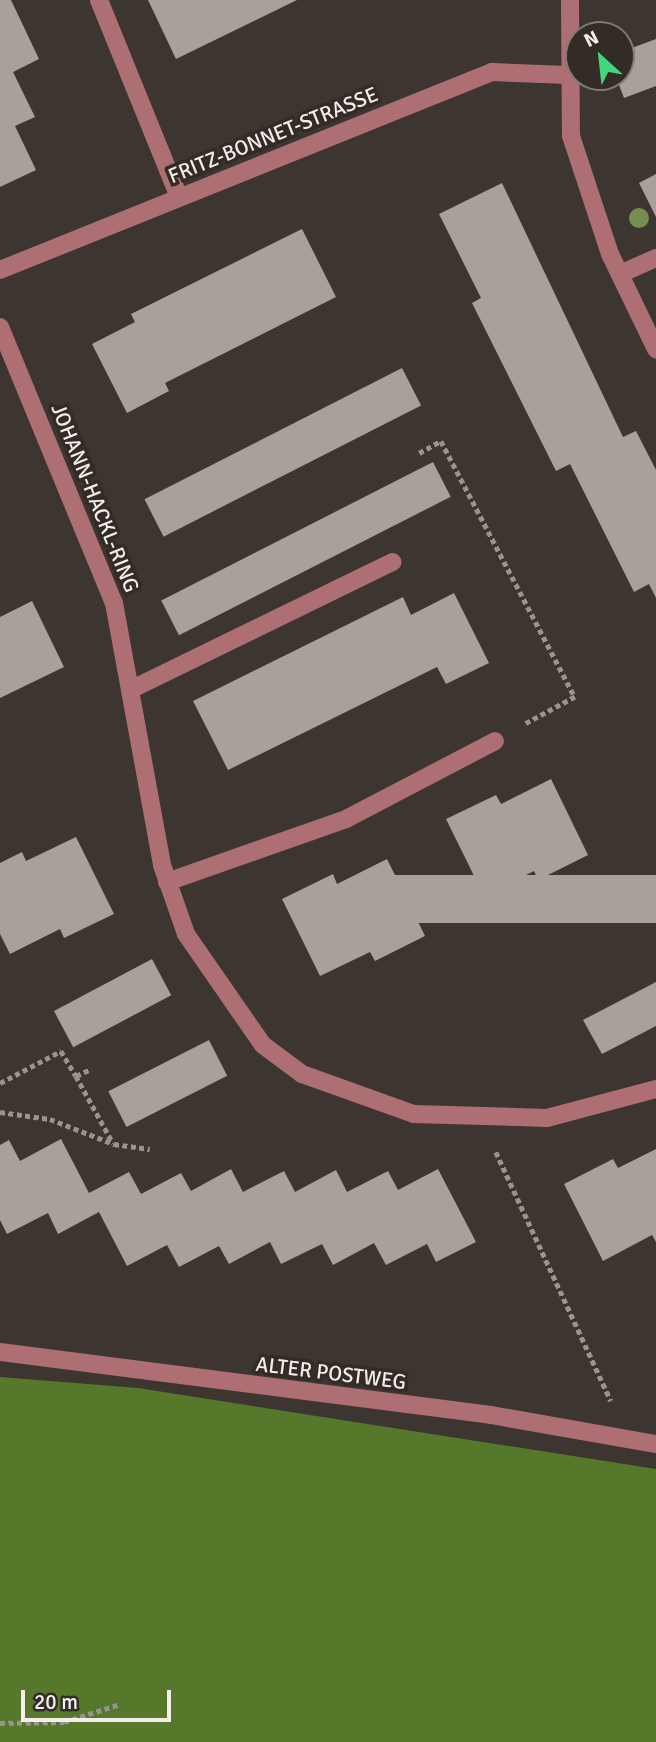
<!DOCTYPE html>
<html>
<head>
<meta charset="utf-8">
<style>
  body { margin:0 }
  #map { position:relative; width:656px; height:1742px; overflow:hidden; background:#3d3530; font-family:Signika,sans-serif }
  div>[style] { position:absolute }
  .forest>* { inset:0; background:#56782a }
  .building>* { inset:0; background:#a9a099; transform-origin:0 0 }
  .path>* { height:4.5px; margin-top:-2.25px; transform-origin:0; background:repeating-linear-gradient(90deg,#9a9490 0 5px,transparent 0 8.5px) }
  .minor>* { height:18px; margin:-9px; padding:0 9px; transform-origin:9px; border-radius:9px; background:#ad6f74 }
  .trees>* { width:20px; height:20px; margin:-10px; border-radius:50%; background:#768e52 }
  span { translate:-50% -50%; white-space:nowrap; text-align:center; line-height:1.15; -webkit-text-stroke:7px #322b26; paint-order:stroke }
  .street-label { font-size:21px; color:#f3eeeb }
  .north { position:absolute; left:565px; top:21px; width:70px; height:70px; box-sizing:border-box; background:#322b26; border:2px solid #7f7975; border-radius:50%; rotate:333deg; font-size:19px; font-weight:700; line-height:28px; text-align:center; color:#f3eeeb }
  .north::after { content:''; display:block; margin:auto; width:24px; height:32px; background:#43d77b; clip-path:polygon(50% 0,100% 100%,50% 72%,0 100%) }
  .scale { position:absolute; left:21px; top:1690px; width:150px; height:32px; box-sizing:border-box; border:4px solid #f3eeeb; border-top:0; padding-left:9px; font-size:21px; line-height:24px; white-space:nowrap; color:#f3eeeb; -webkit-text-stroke:5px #322b26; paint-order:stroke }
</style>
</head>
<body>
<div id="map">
  <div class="forest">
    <div style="clip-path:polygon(0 1377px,138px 1388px,656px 1469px,656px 1742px,0 1742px)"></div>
  </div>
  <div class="building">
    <div style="clip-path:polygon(0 0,11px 0,39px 59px,13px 72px,35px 117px,15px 126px,36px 170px,0 187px)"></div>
    <div style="clip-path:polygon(148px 0,297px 0,176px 59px)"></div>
    <div style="clip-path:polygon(656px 39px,656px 86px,624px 98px,616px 77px,621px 77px,621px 52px)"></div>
    <div style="clip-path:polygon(656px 174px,656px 217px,639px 183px)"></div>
    <div style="clip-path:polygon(502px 183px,623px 437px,636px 431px,656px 470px,656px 598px,649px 584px,634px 592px,570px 464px,556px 471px,472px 303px,481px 298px,439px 214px)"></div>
    <div style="clip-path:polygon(302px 229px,336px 297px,165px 383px,169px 391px,127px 413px,92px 344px,135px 322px,131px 314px)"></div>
    <div style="left:402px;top:368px;width:42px;height:289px;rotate:63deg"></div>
    <div style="left:433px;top:462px;width:39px;height:305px;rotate:63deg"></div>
    <div style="clip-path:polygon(454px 593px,489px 663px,446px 684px,437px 667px,228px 770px,193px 701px,403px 597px,411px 615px)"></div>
    <div style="clip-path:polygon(32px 601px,64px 667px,0 698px,0 617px)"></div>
    <div style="clip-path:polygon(551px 779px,588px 855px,538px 880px,534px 871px,484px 896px,446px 819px,496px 795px,501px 804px)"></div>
    <div style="clip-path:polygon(76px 837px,114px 914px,64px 938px,60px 929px,10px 954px,0 934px,0 863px,22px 852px,26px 861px)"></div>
    <div style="clip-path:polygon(387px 859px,425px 936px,375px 961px,370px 952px,320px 976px,282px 899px,333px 874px,337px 884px)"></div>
    <div style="left:656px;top:875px;width:48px;height:289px;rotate:90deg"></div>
    <div style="left:152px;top:959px;width:41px;height:111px;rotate:62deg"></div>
    <div style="clip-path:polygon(656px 982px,656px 1026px,602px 1054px,583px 1020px)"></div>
    <div style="left:209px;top:1040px;width:40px;height:113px;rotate:63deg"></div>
    <div style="clip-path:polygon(61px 1139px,89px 1193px,129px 1172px,141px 1194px,181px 1173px,191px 1191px,231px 1169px,243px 1192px,284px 1171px,295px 1192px,336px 1170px,347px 1192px,388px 1171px,398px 1190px,438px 1169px,476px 1242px,436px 1262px,427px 1244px,386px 1265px,374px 1243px,333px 1265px,322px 1244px,281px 1264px,270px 1242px,229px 1264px,219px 1246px,179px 1267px,167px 1245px,127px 1266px,99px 1212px,58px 1234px,48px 1213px,7px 1234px,0 1220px,0 1145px,9px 1140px,20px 1161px)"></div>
    <div style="clip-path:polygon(656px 1149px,656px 1242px,652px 1235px,603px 1261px,564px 1184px,613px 1159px,618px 1168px)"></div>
  </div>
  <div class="path">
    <div style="left:419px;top:453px;width:25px;rotate:-29deg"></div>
    <div style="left:441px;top:441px;width:289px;rotate:62.4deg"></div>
    <div style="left:575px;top:697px;width:57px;rotate:151.6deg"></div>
    <div style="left:76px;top:1076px;width:77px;rotate:61.1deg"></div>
    <div style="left:0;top:1083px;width:69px;rotate:-27.7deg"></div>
    <div style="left:61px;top:1051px;width:29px;rotate:59deg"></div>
    <div style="left:76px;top:1076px;width:17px;rotate:-25deg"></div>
    <div style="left:0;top:1112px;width:50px;rotate:8deg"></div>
    <div style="left:50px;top:1119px;width:69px;rotate:21.3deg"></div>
    <div style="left:114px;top:1144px;width:36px;rotate:8deg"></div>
    <div style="left:496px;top:1152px;width:274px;rotate:65.2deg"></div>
    <div style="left:0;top:1723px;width:64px;rotate:-0.9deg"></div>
    <div style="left:64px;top:1722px;width:56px;rotate:-17.8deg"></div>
  </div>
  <div class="minor">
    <div style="left:99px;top:0;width:213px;rotate:67.9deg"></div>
    <div style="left:570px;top:0;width:136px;rotate:89.6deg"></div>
    <div style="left:571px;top:136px;width:124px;rotate:71.7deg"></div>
    <div style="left:610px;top:254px;width:106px;rotate:64.2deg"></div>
    <div style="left:0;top:270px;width:530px;rotate:-21.92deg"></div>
    <div style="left:492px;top:72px;width:76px;rotate:2.3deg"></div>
    <div style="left:620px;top:274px;width:39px;rotate:-24deg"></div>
    <div style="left:0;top:327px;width:299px;rotate:67.6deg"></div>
    <div style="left:114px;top:603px;width:266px;rotate:79.6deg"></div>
    <div style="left:162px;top:865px;width:73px;rotate:70.8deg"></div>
    <div style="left:186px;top:934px;width:135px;rotate:55.3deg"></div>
    <div style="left:263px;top:1045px;width:49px;rotate:36.6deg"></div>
    <div style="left:302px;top:1074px;width:119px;rotate:19.7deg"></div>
    <div style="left:414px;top:1114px;width:133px;rotate:1.7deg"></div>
    <div style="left:547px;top:1118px;width:113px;rotate:-14.9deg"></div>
    <div style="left:130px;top:690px;width:292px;rotate:-26deg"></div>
    <div style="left:167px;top:882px;width:190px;rotate:-19.4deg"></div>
    <div style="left:346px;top:819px;width:168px;rotate:-27.6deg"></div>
    <div style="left:0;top:1352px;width:495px;rotate:7.3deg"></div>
    <div style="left:491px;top:1415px;width:168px;rotate:10deg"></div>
  </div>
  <div class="trees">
    <div style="left:639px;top:218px"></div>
  </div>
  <div class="street-label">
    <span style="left:273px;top:135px;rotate:-22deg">FRITZ-BONNET-STRASSE</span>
    <span style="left:95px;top:498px;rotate:68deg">JOHANN-HACKL-RING</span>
    <span style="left:331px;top:1373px;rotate:7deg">ALTER POSTWEG</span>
  </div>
  <div class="north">N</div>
  <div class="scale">20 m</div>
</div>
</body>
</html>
